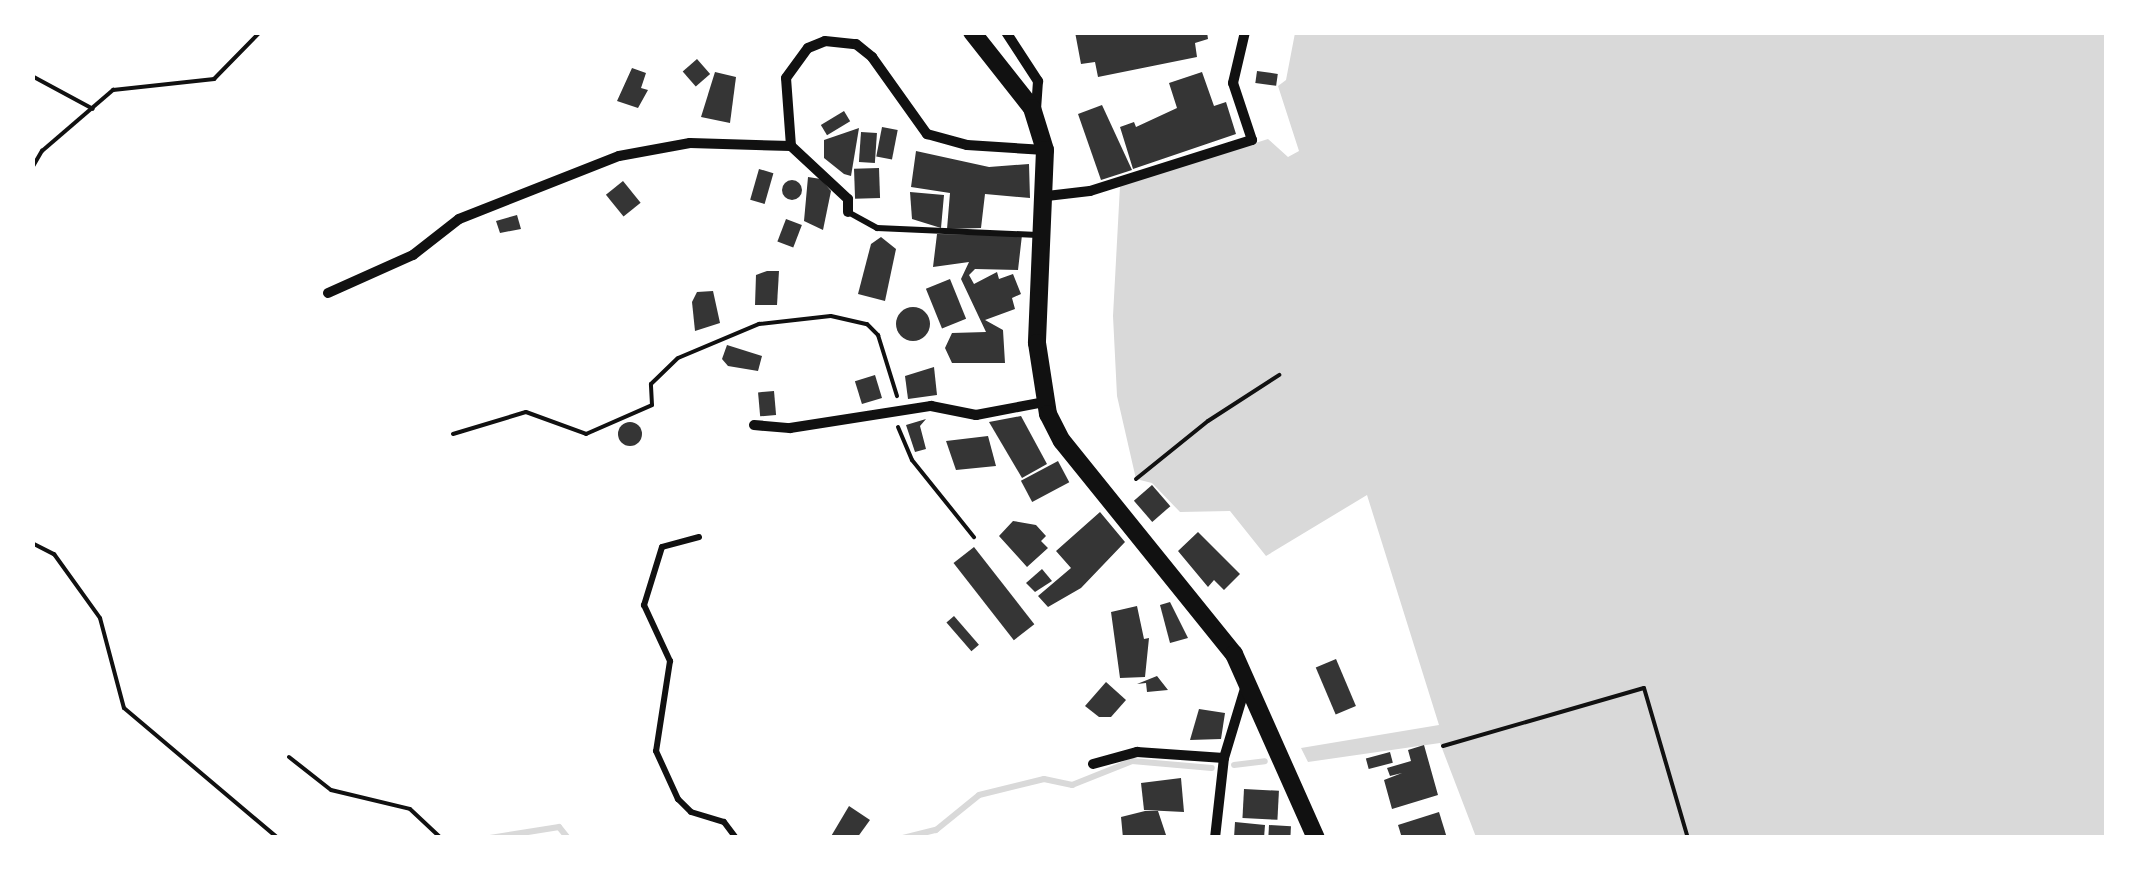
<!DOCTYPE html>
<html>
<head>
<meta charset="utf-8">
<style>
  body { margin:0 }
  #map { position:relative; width:2139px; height:870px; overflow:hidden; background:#fff; font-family:Commissioner,sans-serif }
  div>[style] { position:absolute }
  .water>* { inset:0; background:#d9d9d9 }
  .stream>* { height:6px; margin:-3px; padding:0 3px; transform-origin:3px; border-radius:3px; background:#d9d9d9 }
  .building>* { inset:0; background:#353535; transform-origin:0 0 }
  .round { border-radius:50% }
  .path>* { height:4px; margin:-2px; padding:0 2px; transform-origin:2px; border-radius:2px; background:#111 }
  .service>* { height:6px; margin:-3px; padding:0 3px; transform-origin:3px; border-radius:3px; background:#111 }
  .minor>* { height:10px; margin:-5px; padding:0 5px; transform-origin:5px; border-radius:5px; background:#111 }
  .primary>* { height:18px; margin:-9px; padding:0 9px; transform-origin:9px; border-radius:9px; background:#111 }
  span { translate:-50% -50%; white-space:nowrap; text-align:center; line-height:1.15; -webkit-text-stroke:10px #fff; paint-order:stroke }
  .frame { position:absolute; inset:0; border:35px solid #fff; pointer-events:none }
</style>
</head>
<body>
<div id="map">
  <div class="water">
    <div style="clip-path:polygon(1295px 33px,2106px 33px,2106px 837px,1476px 837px,1440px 743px,1308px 762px,1301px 748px,1439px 725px,1367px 495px,1266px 556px,1230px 511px,1180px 512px,1152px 483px,1136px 479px,1117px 396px,1113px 316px,1120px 186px,1268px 139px,1288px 157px,1299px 151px,1278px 86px,1286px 80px)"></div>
  </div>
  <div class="stream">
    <div style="left:1234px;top:765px;width:31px;rotate:-7deg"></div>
    <div style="left:490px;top:838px;width:70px;rotate:-9.1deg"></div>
    <div style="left:559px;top:827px;width:14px;rotate:51deg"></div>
    <div style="left:903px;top:838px;width:34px;rotate:-14deg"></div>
    <div style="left:936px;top:830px;width:55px;rotate:-39.1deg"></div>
    <div style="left:979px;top:795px;width:67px;rotate:-13.8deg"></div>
    <div style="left:1044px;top:779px;width:29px;rotate:12deg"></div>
    <div style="left:1072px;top:785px;width:65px;rotate:-21.8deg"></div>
    <div style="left:1132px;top:761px;width:80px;rotate:5deg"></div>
  </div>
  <div class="building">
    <div style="clip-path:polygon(1075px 32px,1207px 32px,1208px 39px,1195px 43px,1197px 57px,1098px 77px,1095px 62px,1081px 64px)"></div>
    <div style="left:697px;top:59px;width:20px;height:19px;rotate:49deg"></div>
    <div style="clip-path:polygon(632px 68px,646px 73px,641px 88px,648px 90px,638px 108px,617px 101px)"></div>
    <div style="left:1257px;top:71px;width:21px;height:12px;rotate:8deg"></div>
    <div style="clip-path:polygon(715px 72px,736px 77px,730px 123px,701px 117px)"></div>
    <div style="clip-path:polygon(1202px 72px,1214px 106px,1226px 102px,1236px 134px,1133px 169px,1120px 127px,1134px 122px,1136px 127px,1177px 108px,1169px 83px)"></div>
    <div style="clip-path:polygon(1102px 105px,1132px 170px,1101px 180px,1078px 114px)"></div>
    <div style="left:844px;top:111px;width:12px;height:27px;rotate:59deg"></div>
    <div style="left:882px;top:127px;width:16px;height:30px;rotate:11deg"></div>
    <div style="clip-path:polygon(859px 128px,851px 176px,844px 174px,824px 158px,824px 140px)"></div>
    <div style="left:861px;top:132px;width:16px;height:30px;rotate:4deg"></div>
    <div style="clip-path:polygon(916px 151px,989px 167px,1029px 164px,1030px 198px,985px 194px,981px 228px,947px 229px,950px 193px,911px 187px)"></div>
    <div style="left:879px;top:168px;width:30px;height:25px;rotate:88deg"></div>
    <div style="left:759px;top:169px;width:15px;height:32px;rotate:16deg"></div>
    <div style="clip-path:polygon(808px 177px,821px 179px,831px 191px,823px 230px,804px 221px)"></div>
    <div class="round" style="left:782px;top:180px;width:20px;height:20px"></div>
    <div style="left:623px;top:181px;width:28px;height:22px;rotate:51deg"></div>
    <div style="clip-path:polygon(910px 192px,944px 195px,941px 228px,912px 219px)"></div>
    <div style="clip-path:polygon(517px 215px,521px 229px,500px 233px,496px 221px)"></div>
    <div style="left:786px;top:219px;width:17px;height:24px;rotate:21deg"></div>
    <div style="clip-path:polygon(937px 234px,1022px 235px,1018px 270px,975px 269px,969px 275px,974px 284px,997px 272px,999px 279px,1013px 274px,1021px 294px,1012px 298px,1015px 309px,985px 320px,1003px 330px,1005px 363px,952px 363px,945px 348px,952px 333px,986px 332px,961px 279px,969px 262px,933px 267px)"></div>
    <div style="clip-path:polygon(881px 237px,896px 249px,885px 301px,858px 294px,871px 244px)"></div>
    <div style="clip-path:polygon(767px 271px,779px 271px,777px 305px,755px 305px,756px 275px)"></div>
    <div style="left:950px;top:279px;width:43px;height:26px;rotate:68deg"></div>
    <div style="clip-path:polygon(713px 291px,720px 323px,695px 331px,692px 302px,697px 292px)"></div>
    <div class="round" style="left:896px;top:307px;width:34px;height:34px"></div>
    <div style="clip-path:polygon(727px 345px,762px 356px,758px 371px,728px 366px,722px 359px)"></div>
    <div style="clip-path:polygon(934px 367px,937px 395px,908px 399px,905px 376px)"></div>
    <div style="left:875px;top:375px;width:24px;height:21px;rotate:73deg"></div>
    <div style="left:774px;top:391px;width:24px;height:16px;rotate:85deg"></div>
    <div style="clip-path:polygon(1021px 416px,1047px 464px,1022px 478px,989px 422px)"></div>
    <div style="clip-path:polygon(926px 419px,920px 426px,926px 449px,915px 452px,906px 425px)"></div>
    <div class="round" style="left:618px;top:422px;width:24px;height:24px"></div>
    <div style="clip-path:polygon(988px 436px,996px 466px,956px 470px,946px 441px)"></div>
    <div style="left:1058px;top:461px;width:24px;height:42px;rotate:62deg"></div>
    <div style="left:1152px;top:485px;width:28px;height:24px;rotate:49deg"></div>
    <div style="clip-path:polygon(1100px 512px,1125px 542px,1081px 588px,1048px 607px,1038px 596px,1071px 568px,1056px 551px)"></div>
    <div style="clip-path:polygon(1013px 521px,1036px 525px,1046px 536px,1041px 541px,1048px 548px,1027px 567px,999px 536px)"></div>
    <div style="clip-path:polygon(1198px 532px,1240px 574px,1224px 590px,1214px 580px,1208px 587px,1178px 551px)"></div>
    <div style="left:974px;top:547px;width:98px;height:26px;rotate:52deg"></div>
    <div style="clip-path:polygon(1042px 569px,1052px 581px,1035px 592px,1026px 583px)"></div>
    <div style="clip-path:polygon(1170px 602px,1188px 638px,1170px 643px,1160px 605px)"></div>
    <div style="clip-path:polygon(1137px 606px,1144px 639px,1149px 638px,1145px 677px,1120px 678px,1111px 612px)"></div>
    <div style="left:954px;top:616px;width:38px;height:10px;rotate:49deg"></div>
    <div style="left:1336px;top:659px;width:51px;height:22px;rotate:67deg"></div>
    <div style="clip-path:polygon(1157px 676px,1168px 690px,1147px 692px,1146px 683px,1137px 684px)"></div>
    <div style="clip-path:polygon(1106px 682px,1126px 700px,1111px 717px,1099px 717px,1085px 706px)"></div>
    <div style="clip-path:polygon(1199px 709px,1225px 713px,1221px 739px,1190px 740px)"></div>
    <div style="clip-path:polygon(1424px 745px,1438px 795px,1392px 809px,1384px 780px,1402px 773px,1390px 776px,1387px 768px,1411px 761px,1408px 750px)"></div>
    <div style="left:1390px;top:752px;width:11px;height:25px;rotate:75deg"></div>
    <div style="clip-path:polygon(1181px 778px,1184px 812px,1144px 810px,1141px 783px)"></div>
    <div style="left:1244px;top:789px;width:35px;height:29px;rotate:3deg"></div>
    <div style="clip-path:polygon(849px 806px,870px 820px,857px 838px,830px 838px)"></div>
    <div style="clip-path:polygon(1145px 811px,1158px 811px,1167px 838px,1123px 838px,1121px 817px)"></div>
    <div style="clip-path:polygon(1439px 812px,1447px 838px,1402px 838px,1398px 825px)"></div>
    <div style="clip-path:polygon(1235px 822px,1265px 825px,1264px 838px,1234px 838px)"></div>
    <div style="left:1269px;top:825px;width:22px;height:13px;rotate:3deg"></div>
  </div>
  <div class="path">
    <div style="left:32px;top:76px;width:69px;rotate:28.4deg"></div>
    <div style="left:32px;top:168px;width:20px;rotate:-60deg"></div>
    <div style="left:42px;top:151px;width:94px;rotate:-40.7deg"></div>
    <div style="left:113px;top:90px;width:102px;rotate:-6.2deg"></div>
    <div style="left:214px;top:79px;width:66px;rotate:-45.6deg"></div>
    <div style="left:898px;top:427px;width:36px;rotate:67deg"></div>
    <div style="left:912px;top:460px;width:99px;rotate:51.2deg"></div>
    <div style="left:453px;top:434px;width:76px;rotate:-16.8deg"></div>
    <div style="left:526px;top:412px;width:64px;rotate:20.1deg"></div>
    <div style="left:586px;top:434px;width:72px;rotate:-23.7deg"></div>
    <div style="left:652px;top:405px;width:21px;rotate:-93deg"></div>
    <div style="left:651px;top:384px;width:37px;rotate:-44deg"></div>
    <div style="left:678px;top:358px;width:88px;rotate:-22.8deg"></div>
    <div style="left:759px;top:324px;width:72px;rotate:-6.3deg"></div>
    <div style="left:831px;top:316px;width:37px;rotate:13deg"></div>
    <div style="left:867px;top:324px;width:16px;rotate:45deg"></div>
    <div style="left:878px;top:335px;width:64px;rotate:72.7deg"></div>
    <div style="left:1136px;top:479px;width:92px;rotate:-38.9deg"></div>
    <div style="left:1208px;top:421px;width:85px;rotate:-32.9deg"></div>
    <div style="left:32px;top:543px;width:25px;rotate:27deg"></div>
    <div style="left:54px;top:554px;width:79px;rotate:54.3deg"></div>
    <div style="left:100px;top:618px;width:93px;rotate:75.1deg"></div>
    <div style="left:124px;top:708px;width:202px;rotate:40.2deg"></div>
    <div style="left:1443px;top:746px;width:209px;rotate:-16.1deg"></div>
    <div style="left:1644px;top:688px;width:156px;rotate:73.7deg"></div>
    <div style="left:289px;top:757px;width:53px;rotate:38.2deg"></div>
    <div style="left:331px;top:790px;width:81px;rotate:13.5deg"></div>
    <div style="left:410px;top:809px;width:42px;rotate:43.1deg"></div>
  </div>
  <div class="service">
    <div style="left:848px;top:212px;width:33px;rotate:29deg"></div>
    <div style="left:877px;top:228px;width:161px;rotate:2.5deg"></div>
    <div style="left:699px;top:537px;width:38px;rotate:165deg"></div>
    <div style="left:662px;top:547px;width:61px;rotate:107.2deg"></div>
    <div style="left:644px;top:605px;width:62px;rotate:65.1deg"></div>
    <div style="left:670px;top:661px;width:91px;rotate:98.8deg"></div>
    <div style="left:656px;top:751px;width:53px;rotate:65.4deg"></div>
    <div style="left:678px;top:799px;width:18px;rotate:45deg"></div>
    <div style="left:691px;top:812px;width:34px;rotate:17deg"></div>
    <div style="left:724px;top:822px;width:20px;rotate:53deg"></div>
  </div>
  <div class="minor">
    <div style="left:1006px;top:32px;width:59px;rotate:56.9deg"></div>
    <div style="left:1038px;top:81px;width:30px;rotate:94deg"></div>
    <div style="left:791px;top:146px;width:78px;rotate:42.9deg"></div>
    <div style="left:848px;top:199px;width:13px;rotate:90deg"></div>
    <div style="left:1047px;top:196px;width:43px;rotate:-6.6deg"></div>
    <div style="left:1090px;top:191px;width:170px;rotate:-17.5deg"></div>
    <div style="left:1252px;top:140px;width:60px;rotate:-108.4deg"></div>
    <div style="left:1233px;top:83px;width:52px;rotate:-76.8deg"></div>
    <div style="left:328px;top:293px;width:93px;rotate:-24.1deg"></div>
    <div style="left:413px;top:255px;width:58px;rotate:-38deg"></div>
    <div style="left:459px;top:219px;width:172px;rotate:-21.5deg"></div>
    <div style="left:619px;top:156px;width:72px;rotate:-10.4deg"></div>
    <div style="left:690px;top:143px;width:101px;rotate:1.7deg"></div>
    <div style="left:791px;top:146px;width:68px;rotate:-94.2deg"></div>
    <div style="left:786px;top:78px;width:37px;rotate:-54deg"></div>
    <div style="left:808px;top:48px;width:18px;rotate:-22deg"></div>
    <div style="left:825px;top:41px;width:31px;rotate:6deg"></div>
    <div style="left:856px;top:44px;width:21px;rotate:39deg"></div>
    <div style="left:872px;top:57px;width:95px;rotate:54.5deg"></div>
    <div style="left:927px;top:134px;width:41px;rotate:15.4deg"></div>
    <div style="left:967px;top:145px;width:78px;rotate:3.7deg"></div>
    <div style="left:754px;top:425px;width:36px;rotate:5deg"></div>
    <div style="left:790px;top:428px;width:143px;rotate:-8.9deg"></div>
    <div style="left:931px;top:406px;width:46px;rotate:11.3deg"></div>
    <div style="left:976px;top:415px;width:69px;rotate:-10.8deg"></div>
    <div style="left:1093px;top:764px;width:46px;rotate:-15.3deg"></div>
    <div style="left:1137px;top:752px;width:87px;rotate:3.9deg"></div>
    <div style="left:1215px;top:838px;width:81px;rotate:-83.6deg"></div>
    <div style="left:1224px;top:758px;width:79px;rotate:-73.2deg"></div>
  </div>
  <div class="primary">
    <div style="left:972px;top:32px;width:97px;rotate:51.7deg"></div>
    <div style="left:1032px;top:108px;width:44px;rotate:72.8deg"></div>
    <div style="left:1045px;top:150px;width:193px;rotate:92.4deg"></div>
    <div style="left:1037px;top:343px;width:72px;rotate:81.2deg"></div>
    <div style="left:1048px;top:414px;width:30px;rotate:63deg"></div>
    <div style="left:1062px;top:441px;width:274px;rotate:51.1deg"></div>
    <div style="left:1234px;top:654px;width:201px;rotate:66deg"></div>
  </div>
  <div class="frame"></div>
</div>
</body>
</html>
